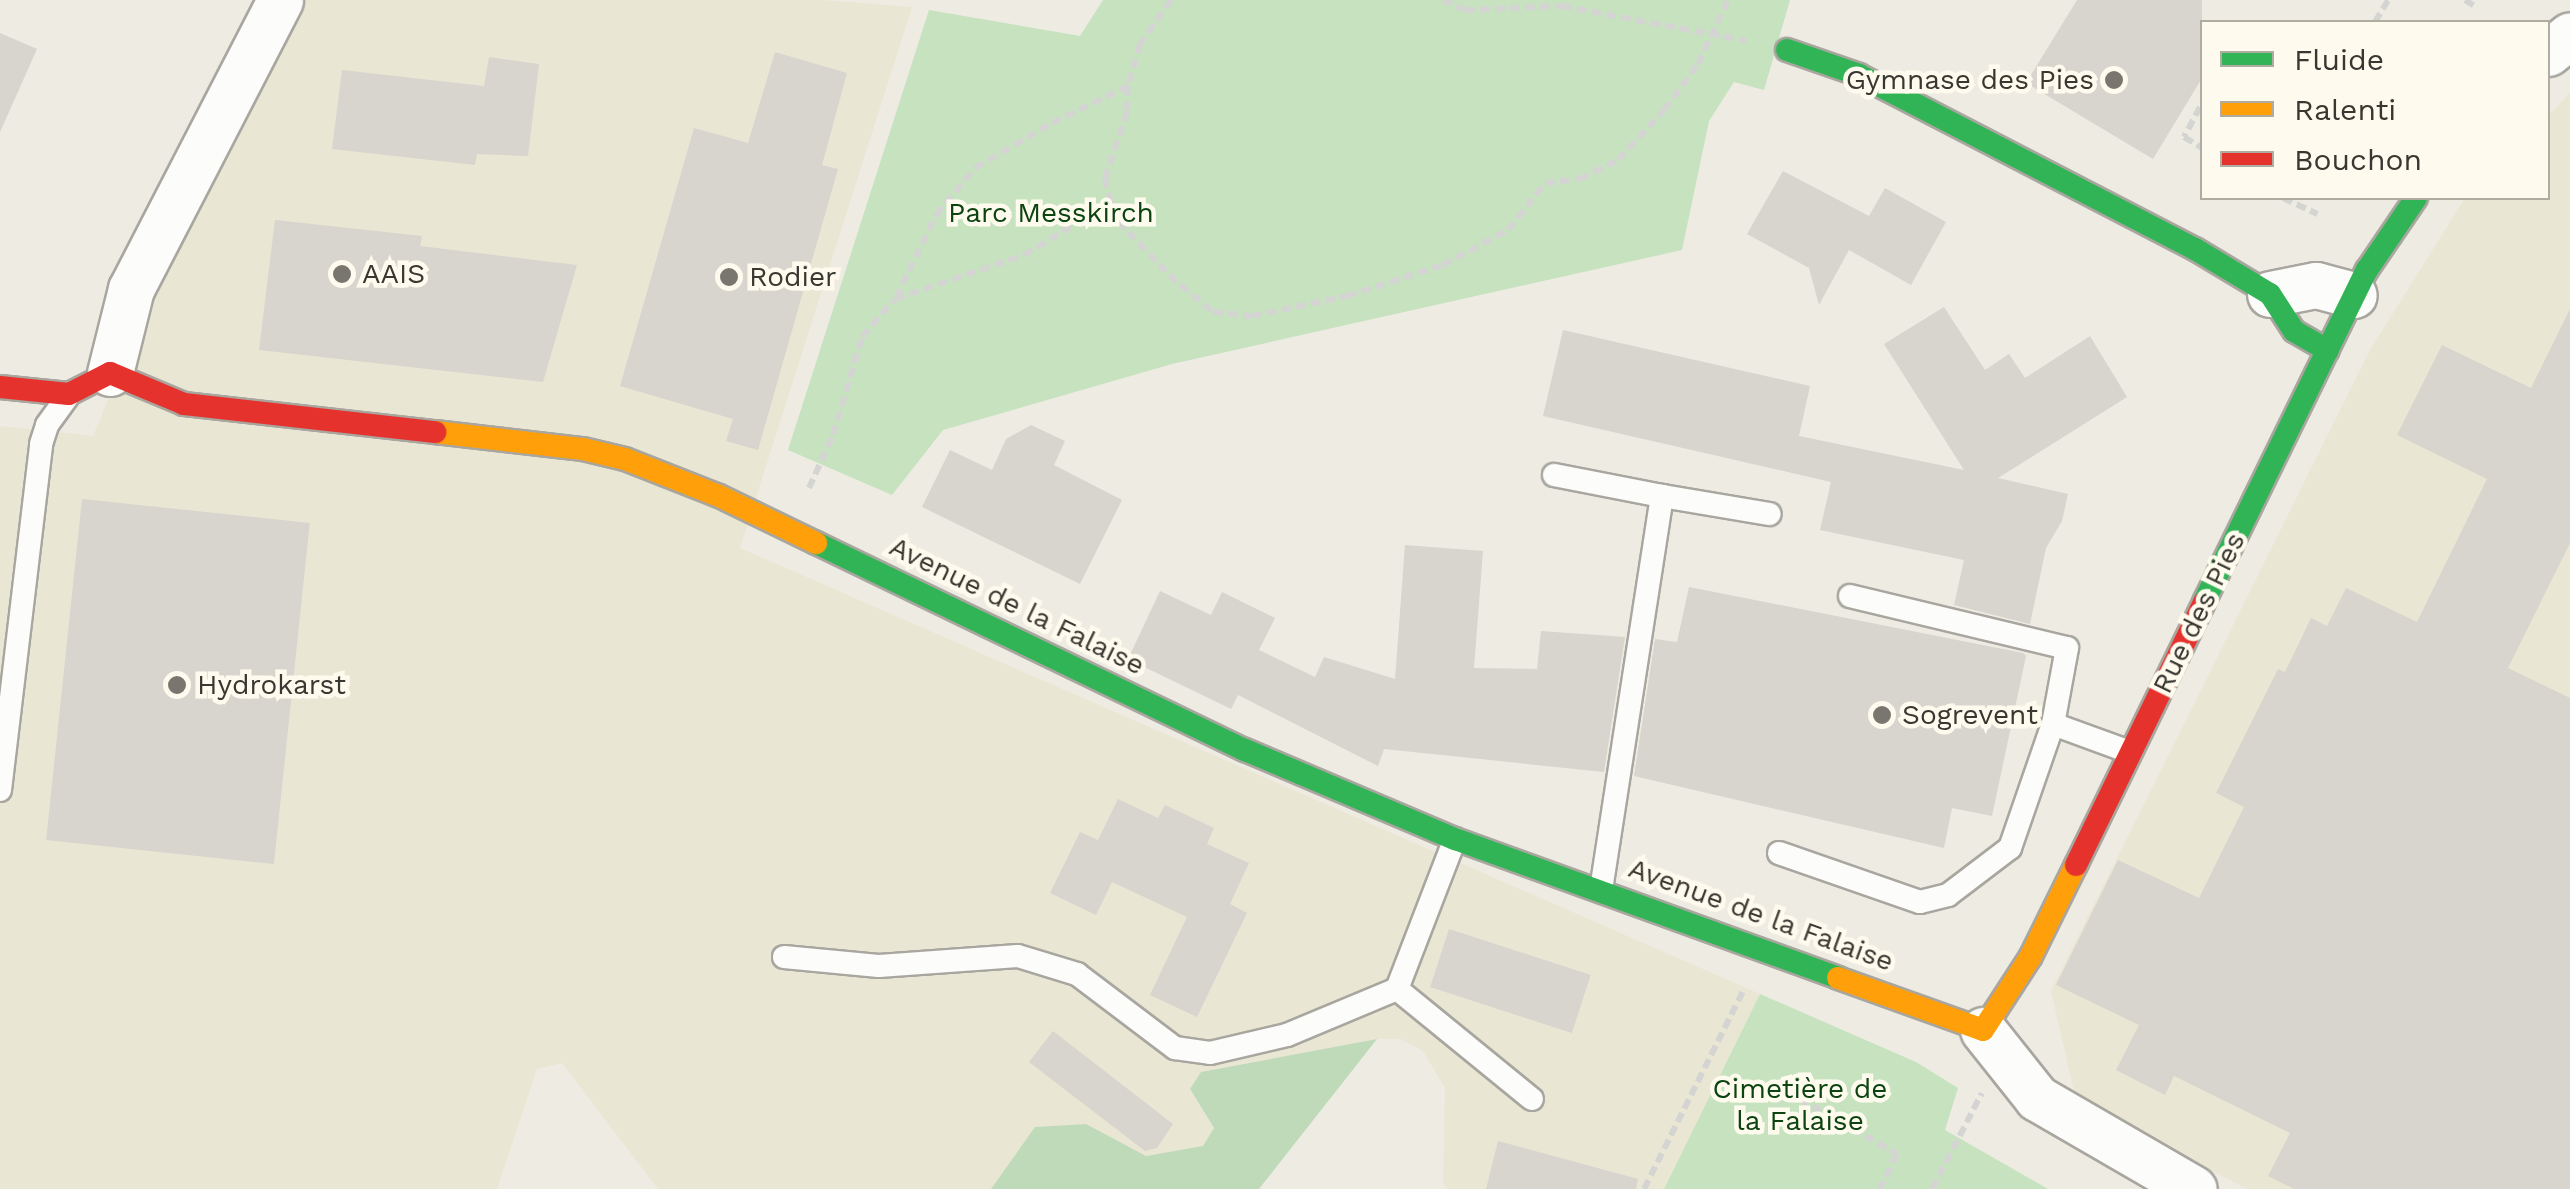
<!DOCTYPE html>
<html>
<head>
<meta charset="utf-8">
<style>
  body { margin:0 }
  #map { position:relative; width:2570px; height:1189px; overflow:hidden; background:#eeebe2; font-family:"Work Sans",sans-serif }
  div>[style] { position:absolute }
  .built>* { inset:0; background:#eae6d4 }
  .green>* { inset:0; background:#c6e2bf }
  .forest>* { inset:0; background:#bedab8 }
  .building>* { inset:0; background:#d8d4ce; transform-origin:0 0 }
  .path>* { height:6px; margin-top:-3px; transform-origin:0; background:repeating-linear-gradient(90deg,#d4d4d2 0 10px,transparent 0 15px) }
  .roads { filter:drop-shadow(2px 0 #a8a69f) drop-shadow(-2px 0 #a8a69f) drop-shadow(0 2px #a8a69f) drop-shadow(0 -2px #a8a69f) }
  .lane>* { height:22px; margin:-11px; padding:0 11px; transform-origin:11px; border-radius:11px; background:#fcfcfb }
  .street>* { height:45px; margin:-22.5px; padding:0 22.5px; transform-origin:22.5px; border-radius:22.5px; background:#fcfcfb }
  .fast>* { height:22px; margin:-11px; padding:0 11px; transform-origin:11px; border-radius:11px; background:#30b455 }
  .slow>* { height:22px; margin:-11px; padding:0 11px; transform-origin:11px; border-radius:11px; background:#ff9f0a }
  .jam>* { height:22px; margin:-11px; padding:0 11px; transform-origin:11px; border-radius:11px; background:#e5322d }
  .dots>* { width:28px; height:28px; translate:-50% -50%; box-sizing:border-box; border:5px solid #fefbee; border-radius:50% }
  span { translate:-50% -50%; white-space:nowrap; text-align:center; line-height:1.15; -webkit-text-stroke:9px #fefbee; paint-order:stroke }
  .poi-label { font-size:28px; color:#393731 }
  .right { translate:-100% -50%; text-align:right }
  .left { translate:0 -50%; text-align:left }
  .park-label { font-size:28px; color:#0b4410 }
  .street-label { font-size:28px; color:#393731 }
  .legend { position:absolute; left:2200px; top:20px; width:350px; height:180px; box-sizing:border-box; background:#fefbee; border:2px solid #afada2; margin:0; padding:12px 18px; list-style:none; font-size:30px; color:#393731 }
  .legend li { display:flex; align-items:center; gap:20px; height:50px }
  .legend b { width:50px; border:2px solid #afada2 }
</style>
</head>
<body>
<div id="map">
  <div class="built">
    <div style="clip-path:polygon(301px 0,822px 0,912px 7px,740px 548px,1760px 994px,1664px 1189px,1447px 1189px,1443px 1182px,1445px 1088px,1423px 1051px,1400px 1039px,1377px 1039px,1201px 1072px,1190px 1090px,1214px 1129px,1204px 1146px,1146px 1156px,1086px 1124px,1035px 1127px,991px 1189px,658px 1189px,562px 1063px,537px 1069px,497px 1189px,0 1189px,0 426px,93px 436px,209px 160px)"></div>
    <div style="clip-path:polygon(2570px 93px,2570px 1189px,2247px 1189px,2076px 1100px,2051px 991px,2370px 350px,2465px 198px,2548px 198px,2548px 116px)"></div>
  </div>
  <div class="green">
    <div style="clip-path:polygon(1103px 0,1790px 0,1764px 90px,1734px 82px,1709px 121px,1682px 250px,1172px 364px,943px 430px,892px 495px,788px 450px,929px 10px,1080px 36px)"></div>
    <div style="clip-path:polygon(1760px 994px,1916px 1062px,1958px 1088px,1945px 1130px,2048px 1189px,1664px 1189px)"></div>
  </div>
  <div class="forest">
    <div style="clip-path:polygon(1377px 1039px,1259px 1189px,991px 1189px,1035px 1127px,1086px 1124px,1146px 1156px,1203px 1146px,1214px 1128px,1190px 1089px,1201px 1072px)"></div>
  </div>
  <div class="building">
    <div style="clip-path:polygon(2077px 0,2202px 0,2202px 78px,2153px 159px,2026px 83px)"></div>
    <div style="clip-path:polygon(0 33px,37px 49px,0 132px)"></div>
    <div style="clip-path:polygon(775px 52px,847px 73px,822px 165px,838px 169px,758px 450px,726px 441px,733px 419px,620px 386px,694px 128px,748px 143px)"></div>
    <div style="clip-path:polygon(489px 57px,539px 64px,528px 156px,477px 154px,475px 165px,332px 149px,342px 70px,484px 86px)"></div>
    <div style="clip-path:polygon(1783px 171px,1869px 216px,1885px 188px,1946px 222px,1911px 285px,1849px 250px,1819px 305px,1809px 268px,1747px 234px)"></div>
    <div style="clip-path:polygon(275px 220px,422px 236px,420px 246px,577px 265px,543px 382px,259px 350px)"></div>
    <div style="clip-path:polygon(1944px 307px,1985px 370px,2009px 354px,2025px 378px,2090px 336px,2127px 397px,1998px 478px,2068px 494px,2062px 521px,2046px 548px,2030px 624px,1954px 605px,1964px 560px,1820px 530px,1831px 482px,1543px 416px,1563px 330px,1810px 386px,1799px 436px,1964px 470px,1884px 344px)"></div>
    <div style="clip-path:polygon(2570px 309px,2570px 543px,2508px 668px,2570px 698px,2570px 1189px,2294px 1189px,2268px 1176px,2290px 1133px,2174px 1076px,2165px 1095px,2116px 1070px,2139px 1025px,2056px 985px,2118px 860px,2199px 898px,2244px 807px,2216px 793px,2278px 669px,2285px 672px,2311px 618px,2327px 626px,2346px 588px,2417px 622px,2487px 479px,2397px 435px,2442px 345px,2531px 388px)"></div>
    <div style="clip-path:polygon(1031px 425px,1065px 441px,1054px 465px,1122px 500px,1080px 584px,922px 507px,950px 450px,992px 470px,1006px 439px)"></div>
    <div style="left:82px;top:499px;width:229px;height:343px;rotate:6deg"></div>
    <div style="clip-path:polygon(1405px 545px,1483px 551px,1474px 668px,1537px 669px,1541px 631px,1625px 637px,1604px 772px,1384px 749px,1378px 766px,1238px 695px,1231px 709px,1128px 659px,1160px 591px,1211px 615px,1222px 592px,1275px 618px,1259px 650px,1315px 677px,1324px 657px,1395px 679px)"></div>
    <div style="clip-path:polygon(1689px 587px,2023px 653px,2026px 656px,1992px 816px,1952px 808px,1944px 848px,1634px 776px,1655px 639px,1677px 642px)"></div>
    <div style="clip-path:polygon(1118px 799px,1158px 818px,1165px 805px,1214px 828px,1207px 844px,1249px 863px,1230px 904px,1247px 913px,1197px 1017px,1150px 995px,1187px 917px,1112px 882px,1096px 915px,1050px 893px,1080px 832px,1098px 840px)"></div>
    <div style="left:1449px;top:929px;width:149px;height:61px;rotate:18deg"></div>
    <div style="clip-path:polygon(1053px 1031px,1173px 1124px,1157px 1148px,1145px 1151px,1029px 1062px)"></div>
    <div style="clip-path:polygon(1498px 1141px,1638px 1179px,1636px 1189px,1486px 1189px)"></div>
  </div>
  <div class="path">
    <div style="left:1171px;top:0;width:54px;rotate:125.2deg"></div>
    <div style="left:1140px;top:44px;width:44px;rotate:105.9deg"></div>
    <div style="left:1128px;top:86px;width:26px;rotate:92deg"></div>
    <div style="left:1127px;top:112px;width:70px;rotate:108.4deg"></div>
    <div style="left:1105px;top:178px;width:25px;rotate:76deg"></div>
    <div style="left:1111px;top:202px;width:20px;rotate:70deg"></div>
    <div style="left:1118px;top:221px;width:74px;rotate:46.6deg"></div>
    <div style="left:1169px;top:275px;width:57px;rotate:40.1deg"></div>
    <div style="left:1213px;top:312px;width:39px;rotate:6deg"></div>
    <div style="left:1252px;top:316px;width:97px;rotate:-11.9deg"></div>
    <div style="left:1347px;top:296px;width:101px;rotate:-17.9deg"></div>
    <div style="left:1443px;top:265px;width:74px;rotate:-28.3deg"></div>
    <div style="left:1508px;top:230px;width:60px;rotate:-51.8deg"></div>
    <div style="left:1545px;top:183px;width:35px;rotate:-7deg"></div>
    <div style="left:1580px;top:179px;width:42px;rotate:-26.6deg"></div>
    <div style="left:1618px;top:160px;width:68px;rotate:-47.4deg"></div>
    <div style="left:1664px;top:110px;width:57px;rotate:-53.5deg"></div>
    <div style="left:1698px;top:64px;width:71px;rotate:-64.9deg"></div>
    <div style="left:1443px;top:0;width:24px;rotate:24deg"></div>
    <div style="left:1465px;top:10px;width:97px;rotate:-2.4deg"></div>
    <div style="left:1562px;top:6px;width:188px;rotate:10.7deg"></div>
    <div style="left:2465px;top:0;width:15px;rotate:32deg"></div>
    <div style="left:2375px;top:22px;width:26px;rotate:-59deg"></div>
    <div style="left:2200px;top:107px;width:34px;rotate:118deg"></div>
    <div style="left:2184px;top:137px;width:21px;rotate:31deg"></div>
    <div style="left:2283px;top:198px;width:38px;rotate:25deg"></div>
    <div style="left:896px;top:298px;width:92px;rotate:-64.3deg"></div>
    <div style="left:936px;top:215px;width:61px;rotate:-50.3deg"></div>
    <div style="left:975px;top:168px;width:89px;rotate:-30.3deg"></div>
    <div style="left:1052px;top:123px;width:85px;rotate:-26deg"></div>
    <div style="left:809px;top:488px;width:58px;rotate:-65.6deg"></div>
    <div style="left:833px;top:435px;width:102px;rotate:-73.5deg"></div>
    <div style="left:862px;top:337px;width:50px;rotate:-49deg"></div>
    <div style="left:895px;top:299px;width:136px;rotate:-18.8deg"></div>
    <div style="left:1024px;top:255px;width:102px;rotate:-31.3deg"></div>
    <div style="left:1773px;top:1084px;width:142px;rotate:29.4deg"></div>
    <div style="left:1897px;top:1154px;width:39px;rotate:116deg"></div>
    <div style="left:1644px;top:1189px;width:224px;rotate:-63.4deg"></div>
    <div style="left:1932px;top:1189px;width:108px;rotate:-62.5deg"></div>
  </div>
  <div class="roads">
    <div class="lane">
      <div style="left:1554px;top:475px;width:110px;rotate:11deg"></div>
      <div style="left:1662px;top:496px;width:398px;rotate:98.8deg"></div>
      <div style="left:1662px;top:496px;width:109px;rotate:9.5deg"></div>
      <div style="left:1850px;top:596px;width:223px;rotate:13.5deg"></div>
      <div style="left:2067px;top:648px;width:77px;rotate:100.4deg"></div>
      <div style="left:0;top:790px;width:348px;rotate:-83.2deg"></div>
      <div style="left:41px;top:444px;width:20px;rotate:-72deg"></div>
      <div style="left:47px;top:425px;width:34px;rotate:-54deg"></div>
      <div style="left:1779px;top:853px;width:149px;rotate:19.2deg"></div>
      <div style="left:1920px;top:902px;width:29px;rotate:-14deg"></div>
      <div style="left:1948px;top:895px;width:78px;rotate:-37.2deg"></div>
      <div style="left:2010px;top:848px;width:131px;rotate:-70.9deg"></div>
      <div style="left:2053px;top:724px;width:82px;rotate:20deg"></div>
      <div style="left:784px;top:957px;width:95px;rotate:5.4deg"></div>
      <div style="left:879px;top:966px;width:139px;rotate:-4.1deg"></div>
      <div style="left:1018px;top:956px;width:62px;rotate:17deg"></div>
      <div style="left:1077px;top:974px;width:123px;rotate:37.1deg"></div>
      <div style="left:1175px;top:1048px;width:35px;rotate:8deg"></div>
      <div style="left:1210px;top:1053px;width:79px;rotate:-13.2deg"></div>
      <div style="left:1287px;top:1035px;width:119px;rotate:-22.7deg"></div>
      <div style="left:1397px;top:989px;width:161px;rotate:-68.9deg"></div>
      <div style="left:1397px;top:989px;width:174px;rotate:39.2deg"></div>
    </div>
    <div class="street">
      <div style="left:2548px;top:53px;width:28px;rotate:-39deg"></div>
      <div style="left:2270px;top:294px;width:47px;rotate:-11.1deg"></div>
      <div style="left:2316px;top:285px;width:39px;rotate:15deg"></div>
      <div style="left:110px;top:373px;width:87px;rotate:-76deg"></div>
      <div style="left:131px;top:289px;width:325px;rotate:-62.7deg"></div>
      <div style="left:1983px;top:1030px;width:87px;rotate:51.5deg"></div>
      <div style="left:2037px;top:1098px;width:181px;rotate:30.1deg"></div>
    </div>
    <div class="fast">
      <div style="left:1787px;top:50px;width:76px;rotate:19.1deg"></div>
      <div style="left:1859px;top:75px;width:378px;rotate:27.4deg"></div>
      <div style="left:2195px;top:249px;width:87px;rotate:31deg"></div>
      <div style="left:2270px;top:294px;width:44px;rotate:57deg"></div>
      <div style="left:2294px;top:331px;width:39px;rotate:30deg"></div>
      <div style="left:816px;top:543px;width:476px;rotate:25.8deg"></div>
      <div style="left:1245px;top:750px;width:228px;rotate:23deg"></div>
      <div style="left:1455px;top:839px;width:407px;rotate:19.9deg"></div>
      <div style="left:2204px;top:602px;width:370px;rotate:-63.9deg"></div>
      <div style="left:2367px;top:270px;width:87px;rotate:-55.8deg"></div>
    </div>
    <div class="slow">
      <div style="left:435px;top:432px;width:149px;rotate:6.6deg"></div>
      <div style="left:583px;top:449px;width:43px;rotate:13.4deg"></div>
      <div style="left:625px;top:459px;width:101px;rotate:21.5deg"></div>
      <div style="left:719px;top:496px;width:108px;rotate:25.9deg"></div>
      <div style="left:1838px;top:978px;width:154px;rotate:19.7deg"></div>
      <div style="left:1983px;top:1030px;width:88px;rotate:-57deg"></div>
      <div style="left:2031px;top:956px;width:102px;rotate:-63.7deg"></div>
    </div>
    <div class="jam">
      <div style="left:0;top:387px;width:69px;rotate:5.8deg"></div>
      <div style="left:69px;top:394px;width:46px;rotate:-27.1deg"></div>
      <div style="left:110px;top:373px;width:80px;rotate:22.7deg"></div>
      <div style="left:184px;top:404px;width:253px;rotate:6.4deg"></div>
      <div style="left:2076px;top:865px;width:292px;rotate:-64deg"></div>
    </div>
  </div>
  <div class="dots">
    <div style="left:2114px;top:80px;background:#78766f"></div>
    <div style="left:342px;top:274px;background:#78766f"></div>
    <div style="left:729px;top:277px;background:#78766f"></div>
    <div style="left:177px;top:685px;background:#78766f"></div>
    <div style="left:1882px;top:715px;background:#78766f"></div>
  </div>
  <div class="poi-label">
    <span class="right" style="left:2094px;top:80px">Gymnase des Pies</span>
    <span class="left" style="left:362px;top:274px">AAIS</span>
    <span class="left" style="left:749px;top:277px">Rodier</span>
    <span class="left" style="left:197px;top:685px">Hydrokarst</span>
    <span class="left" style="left:1902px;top:715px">Sogrevent</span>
  </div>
  <div class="park-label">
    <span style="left:1051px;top:213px">Parc Messkirch</span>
    <span style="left:1800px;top:1105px">Cimetière de<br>la Falaise</span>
  </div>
  <div class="street-label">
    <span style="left:1017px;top:606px;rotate:26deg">Avenue de la Falaise</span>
    <span style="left:2199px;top:613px;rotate:-64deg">Rue des Pies</span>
    <span style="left:1761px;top:915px;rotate:20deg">Avenue de la Falaise</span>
  </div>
  <ul class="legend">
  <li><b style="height:12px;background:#30b455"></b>Fluide</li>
  <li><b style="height:12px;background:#ff9f0a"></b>Ralenti</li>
  <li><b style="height:12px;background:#e5322d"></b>Bouchon</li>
  </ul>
</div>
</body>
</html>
